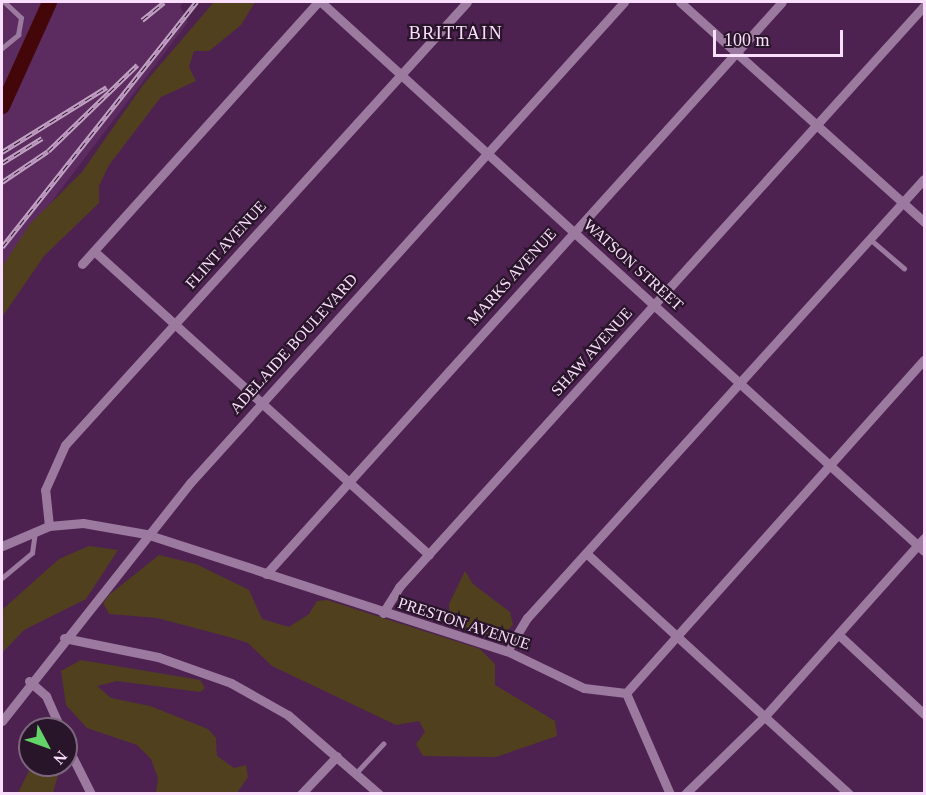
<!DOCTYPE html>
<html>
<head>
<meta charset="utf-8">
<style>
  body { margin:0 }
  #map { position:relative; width:926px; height:795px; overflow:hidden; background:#4d2251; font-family:Georgia,serif }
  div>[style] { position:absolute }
  .built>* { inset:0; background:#5c2b5f }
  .green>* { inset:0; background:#50401e }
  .river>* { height:15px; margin:-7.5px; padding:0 7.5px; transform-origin:7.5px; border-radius:7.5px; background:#43070a }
  .lane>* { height:4.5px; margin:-2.25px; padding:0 2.25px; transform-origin:2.25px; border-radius:2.25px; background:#9c799e }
  .street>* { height:9px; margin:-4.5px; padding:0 4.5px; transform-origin:4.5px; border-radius:4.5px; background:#9c799e }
  .rail>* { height:4.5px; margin-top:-2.25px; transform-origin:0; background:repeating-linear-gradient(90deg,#29152a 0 7px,#c2a2c4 0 14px); box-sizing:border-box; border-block:2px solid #c2a2c4 }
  span { translate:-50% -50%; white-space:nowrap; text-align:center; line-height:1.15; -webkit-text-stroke:4.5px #29152a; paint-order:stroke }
  .street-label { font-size:16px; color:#f9dffb }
  .neighbourhood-label { font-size:18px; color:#f9dffb; letter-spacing:1.5px }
  .frame { position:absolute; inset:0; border:3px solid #f9dffb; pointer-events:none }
  .north { position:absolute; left:18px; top:717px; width:60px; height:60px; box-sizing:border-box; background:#29152a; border:2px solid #7c667e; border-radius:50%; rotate:131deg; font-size:16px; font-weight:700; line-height:24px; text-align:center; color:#f9dffb }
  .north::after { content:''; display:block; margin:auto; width:21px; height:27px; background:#63d468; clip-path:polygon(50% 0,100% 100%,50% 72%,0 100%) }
  .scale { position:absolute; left:713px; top:30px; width:130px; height:27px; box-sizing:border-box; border:3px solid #f9dffb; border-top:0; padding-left:8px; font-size:18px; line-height:21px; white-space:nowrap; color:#f9dffb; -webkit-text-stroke:4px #29152a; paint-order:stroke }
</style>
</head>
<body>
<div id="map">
  <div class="built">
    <div style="clip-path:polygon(2px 2px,184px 2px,180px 6px,188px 22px,2px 267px)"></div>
  </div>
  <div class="green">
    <div style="clip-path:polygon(214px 2px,255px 2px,241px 25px,209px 51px,194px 51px,189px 67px,196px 81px,161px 97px,109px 165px,99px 186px,99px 203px,44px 256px,2px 317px,2px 267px,30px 224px,82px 172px,143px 85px)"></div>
    <div style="clip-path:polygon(89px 546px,118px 550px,86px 599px,24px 630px,2px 653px,2px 610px,59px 559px)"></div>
    <div style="clip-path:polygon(159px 555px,196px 564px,249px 590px,262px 619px,289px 627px,309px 614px,317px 601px,327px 600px,480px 649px,495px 664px,495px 685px,555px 721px,557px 736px,496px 757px,423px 756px,416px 744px,425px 732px,419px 721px,396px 725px,272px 666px,248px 643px,229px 637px,157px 618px,109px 614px,103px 603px,109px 595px)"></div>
    <div style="clip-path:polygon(465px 571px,473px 584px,510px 612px,513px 625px,498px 639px,450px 625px,449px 604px)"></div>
    <div style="clip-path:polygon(81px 660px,200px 680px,205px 688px,200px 692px,117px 681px,97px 686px,111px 698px,150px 706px,208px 729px,216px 738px,217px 756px,234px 768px,246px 765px,248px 777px,237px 793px,156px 793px,158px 778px,151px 759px,137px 745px,87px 728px,66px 705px,61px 671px)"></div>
    <div style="clip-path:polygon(32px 765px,61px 765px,53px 793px,18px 793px)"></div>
  </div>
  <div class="river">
    <div style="left:2px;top:106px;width:114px;rotate:-65.7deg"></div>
  </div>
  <div class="lane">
    <div style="left:2px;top:48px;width:21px;rotate:-39deg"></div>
    <div style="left:18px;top:35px;width:17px;rotate:-80deg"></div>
    <div style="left:21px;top:18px;width:23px;rotate:-137deg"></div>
    <div style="left:870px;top:239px;width:45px;rotate:40.5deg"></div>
    <div style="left:2px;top:578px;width:39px;rotate:-40deg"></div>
    <div style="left:32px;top:553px;width:22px;rotate:-82deg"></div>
    <div style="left:356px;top:773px;width:40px;rotate:-47deg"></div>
  </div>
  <div class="street">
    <div style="left:321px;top:2px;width:815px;rotate:42.32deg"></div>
    <div style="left:680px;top:2px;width:329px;rotate:42deg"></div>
    <div style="left:94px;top:251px;width:452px;rotate:42.2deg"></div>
    <div style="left:82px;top:264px;width:353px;rotate:-48deg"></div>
    <div style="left:49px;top:526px;width:36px;rotate:-96deg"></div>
    <div style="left:45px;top:490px;width:49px;rotate:-66deg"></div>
    <div style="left:65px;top:445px;width:598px;rotate:-47.78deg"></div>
    <div style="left:2px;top:546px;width:51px;rotate:-23.1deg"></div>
    <div style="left:49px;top:526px;width:34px;rotate:-5deg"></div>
    <div style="left:83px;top:523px;width:64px;rotate:9.9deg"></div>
    <div style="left:146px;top:534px;width:379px;rotate:18deg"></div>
    <div style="left:507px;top:651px;width:85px;rotate:25.7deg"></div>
    <div style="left:584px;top:688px;width:42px;rotate:6.8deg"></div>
    <div style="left:586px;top:553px;width:357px;rotate:42.5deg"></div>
    <div style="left:266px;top:574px;width:770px;rotate:-47.95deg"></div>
    <div style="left:383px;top:613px;width:31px;rotate:-58deg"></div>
    <div style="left:399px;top:587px;width:783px;rotate:-47.9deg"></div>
    <div style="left:839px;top:635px;width:116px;rotate:42.9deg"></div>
    <div style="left:64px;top:638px;width:96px;rotate:11.4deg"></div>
    <div style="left:158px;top:657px;width:77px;rotate:19.6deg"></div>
    <div style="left:231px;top:683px;width:65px;rotate:29.3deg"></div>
    <div style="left:288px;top:715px;width:121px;rotate:41deg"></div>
    <div style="left:507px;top:651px;width:39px;rotate:-59deg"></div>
    <div style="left:527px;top:618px;width:592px;rotate:-47.88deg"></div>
    <div style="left:29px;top:681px;width:23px;rotate:41deg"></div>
    <div style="left:46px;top:696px;width:36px;rotate:66deg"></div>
    <div style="left:626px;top:693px;width:447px;rotate:-48.2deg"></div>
    <div style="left:626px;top:693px;width:110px;rotate:66.5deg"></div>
    <div style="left:2px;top:721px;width:303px;rotate:-51.7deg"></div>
    <div style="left:190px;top:483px;width:648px;rotate:-47.94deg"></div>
    <div style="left:66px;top:744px;width:56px;rotate:63.4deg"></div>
    <div style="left:301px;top:794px;width:52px;rotate:-46.5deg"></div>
    <div style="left:685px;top:794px;width:112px;rotate:-44.3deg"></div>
    <div style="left:765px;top:716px;width:239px;rotate:-48.2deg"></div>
  </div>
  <div class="rail">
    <div style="left:142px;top:20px;width:28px;rotate:-39deg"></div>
    <div style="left:2px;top:152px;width:123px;rotate:-31.8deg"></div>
    <div style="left:2px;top:163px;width:47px;rotate:-32deg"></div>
    <div style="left:2px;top:182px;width:55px;rotate:-34deg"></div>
    <div style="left:48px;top:151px;width:124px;rotate:-44deg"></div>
    <div style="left:2px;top:247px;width:313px;rotate:-51.6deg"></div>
  </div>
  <div class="street-label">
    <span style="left:226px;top:245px;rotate:-48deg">FLINT AVENUE</span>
    <span style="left:633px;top:265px;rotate:42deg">WATSON STREET</span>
    <span style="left:512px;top:277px;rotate:-48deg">MARKS AVENUE</span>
    <span style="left:294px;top:344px;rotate:-48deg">ADELAIDE BOULEVARD</span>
    <span style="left:592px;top:352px;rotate:-48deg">SHAW AVENUE</span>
    <span style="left:464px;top:624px;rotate:18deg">PRESTON AVENUE</span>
  </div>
  <div class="neighbourhood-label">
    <span style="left:456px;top:33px">BRITTAIN</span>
  </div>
  <div class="frame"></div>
  <div class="north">N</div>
  <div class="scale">100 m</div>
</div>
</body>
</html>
